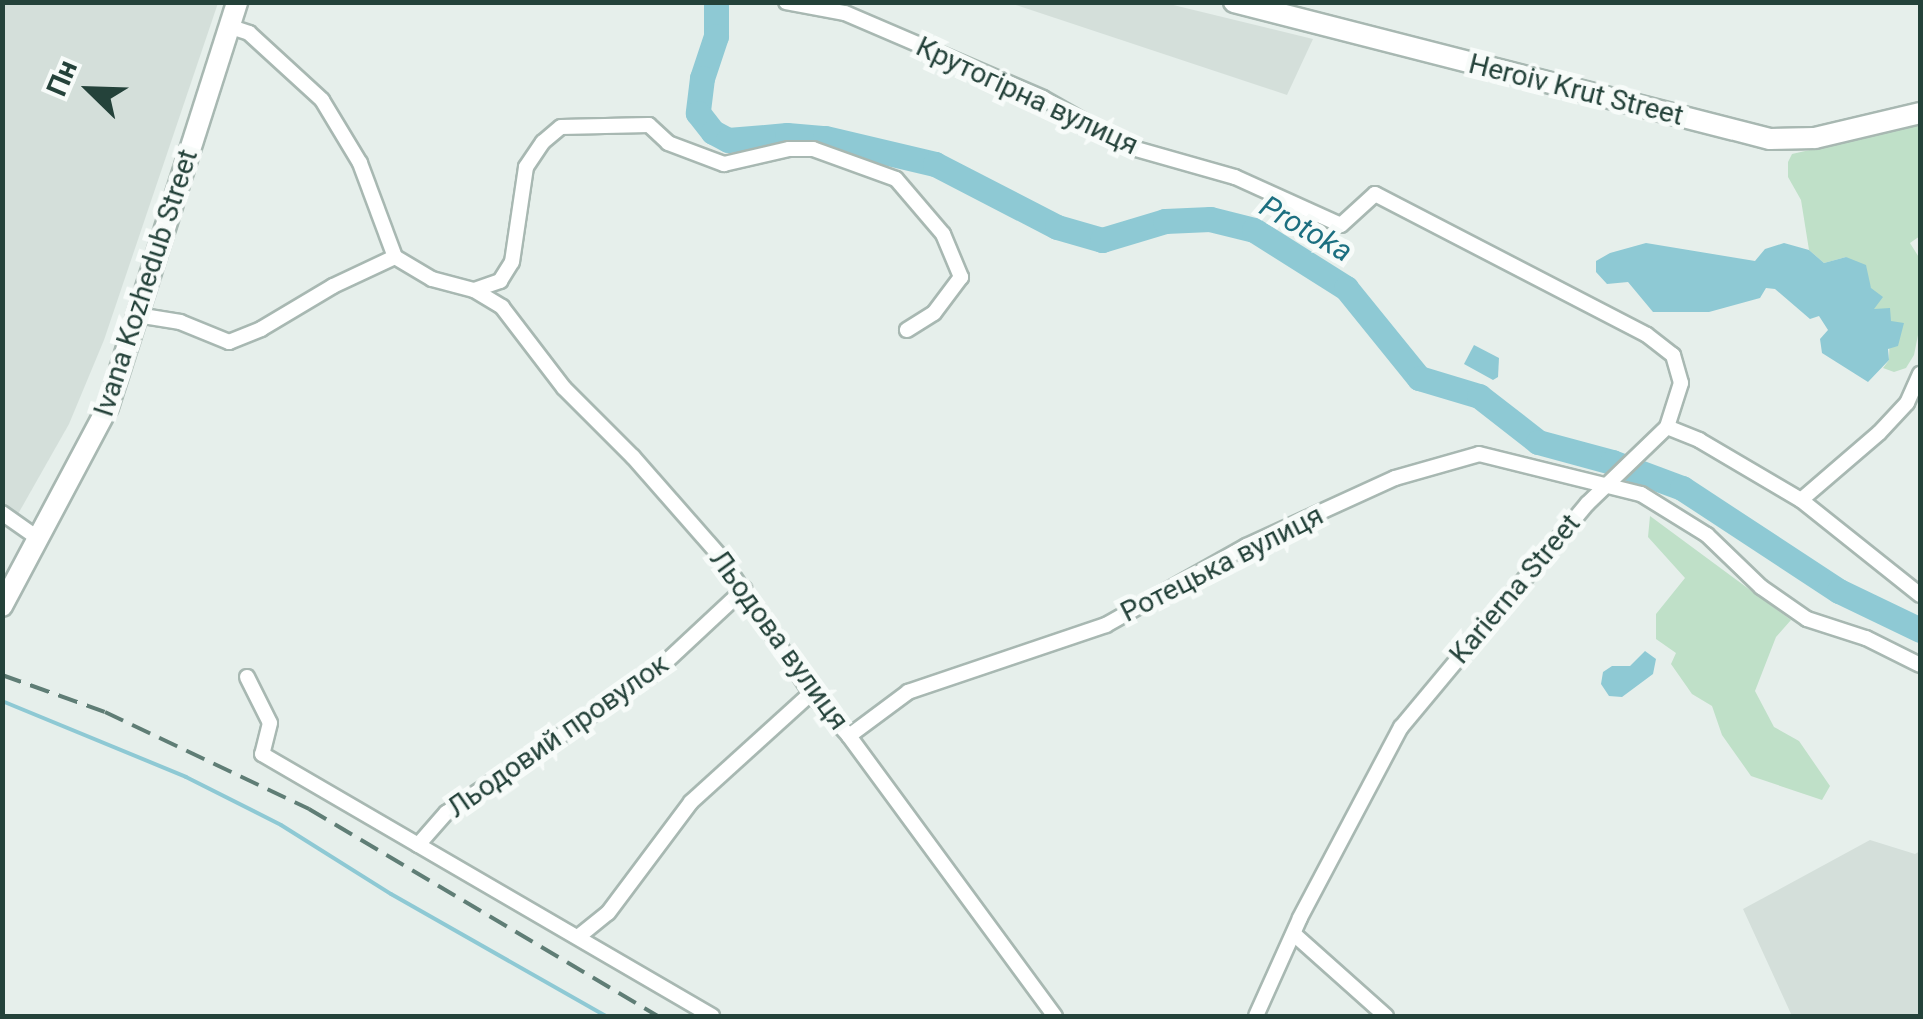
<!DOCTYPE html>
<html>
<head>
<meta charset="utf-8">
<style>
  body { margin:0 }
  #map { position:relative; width:1923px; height:1019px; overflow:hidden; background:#e6efeb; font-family:Roboto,sans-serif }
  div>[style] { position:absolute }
  .built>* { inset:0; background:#d4dfda }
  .green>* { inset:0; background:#bfe0c8 }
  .water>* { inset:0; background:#8ec9d4 }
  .stream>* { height:4px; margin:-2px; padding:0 2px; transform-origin:2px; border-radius:2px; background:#8ec9d4 }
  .river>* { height:25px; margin:-12.5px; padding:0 12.5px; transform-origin:12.5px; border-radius:12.5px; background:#8ec9d4 }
  .roads { filter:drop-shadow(2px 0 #a8b8b2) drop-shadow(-2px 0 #a8b8b2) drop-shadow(0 2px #a8b8b2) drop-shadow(0 -2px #a8b8b2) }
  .street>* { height:14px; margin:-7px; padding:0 7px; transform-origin:7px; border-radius:7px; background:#fff }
  .secondary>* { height:20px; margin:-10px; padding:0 10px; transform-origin:10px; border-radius:10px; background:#fff }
  .rail>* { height:4px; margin-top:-2px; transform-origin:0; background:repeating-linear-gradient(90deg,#5f7d75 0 20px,transparent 0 30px) }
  span { translate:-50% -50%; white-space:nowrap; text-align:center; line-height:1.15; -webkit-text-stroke:10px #f7fbf9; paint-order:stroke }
  .street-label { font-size:28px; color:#24423a }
  .water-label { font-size:30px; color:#1c6f80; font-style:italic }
  .frame { position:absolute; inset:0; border:5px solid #24423a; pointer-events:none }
  .north { position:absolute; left:40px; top:40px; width:100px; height:100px; -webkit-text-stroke:8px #f7fbf9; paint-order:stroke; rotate:293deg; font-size:28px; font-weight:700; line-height:40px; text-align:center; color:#24423a }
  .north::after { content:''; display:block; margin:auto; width:35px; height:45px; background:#24423a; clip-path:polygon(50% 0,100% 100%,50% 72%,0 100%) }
</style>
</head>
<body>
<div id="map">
  <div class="built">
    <div style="clip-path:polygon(3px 2px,218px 3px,104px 340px,69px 424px,18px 514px,2px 503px)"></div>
    <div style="clip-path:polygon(1010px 3px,1165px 3px,1313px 39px,1287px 95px)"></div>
    <div style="clip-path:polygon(1870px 840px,1915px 854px,1920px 851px,1920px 1016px,1792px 1016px,1743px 909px)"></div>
  </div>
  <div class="green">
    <div style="clip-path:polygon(1920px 125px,1920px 236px,1910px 243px,1920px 259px,1920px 325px,1914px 355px,1906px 368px,1894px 372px,1883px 368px,1889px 360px,1890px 322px,1873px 309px,1871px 288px,1846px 257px,1824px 263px,1809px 250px,1801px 200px,1788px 177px,1788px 162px,1792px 154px)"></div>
    <div style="clip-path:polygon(1650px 516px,1791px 620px,1776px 637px,1755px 691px,1774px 727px,1799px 741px,1830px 786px,1822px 800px,1751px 776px,1722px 735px,1712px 706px,1692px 694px,1671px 664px,1676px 653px,1656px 639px,1656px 614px,1685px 578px,1648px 537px)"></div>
  </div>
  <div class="water">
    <div style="clip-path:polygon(1646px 243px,1755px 261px,1765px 249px,1784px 243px,1809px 250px,1824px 263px,1846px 257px,1866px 265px,1871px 288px,1883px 297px,1874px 309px,1890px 308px,1891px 321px,1904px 323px,1898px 346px,1888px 349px,1889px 360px,1868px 382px,1822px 353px,1820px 339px,1828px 330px,1819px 316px,1810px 319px,1775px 289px,1766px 288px,1760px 298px,1709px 312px,1653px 312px,1628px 282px,1607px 284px,1596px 272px,1596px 261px,1610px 253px)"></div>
    <div style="clip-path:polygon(1474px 345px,1499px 358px,1498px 377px,1493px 380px,1464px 364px)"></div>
    <div style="clip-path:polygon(1645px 651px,1656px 659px,1653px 674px,1622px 697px,1609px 696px,1601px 684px,1603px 672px,1612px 666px,1630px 666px)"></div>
  </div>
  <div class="stream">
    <div style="left:2px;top:701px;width:199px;rotate:22.4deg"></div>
    <div style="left:186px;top:777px;width:106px;rotate:26.8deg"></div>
    <div style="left:281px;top:825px;width:130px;rotate:32.1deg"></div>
    <div style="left:391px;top:894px;width:247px;rotate:29.6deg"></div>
  </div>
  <div class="river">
    <div style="left:716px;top:2px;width:34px;rotate:90deg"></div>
    <div style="left:716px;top:36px;width:44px;rotate:108.4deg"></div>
    <div style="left:702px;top:78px;width:35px;rotate:97deg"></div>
    <div style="left:698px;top:113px;width:24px;rotate:52deg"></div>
    <div style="left:713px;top:132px;width:17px;rotate:28deg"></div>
    <div style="left:728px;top:140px;width:59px;rotate:-4.8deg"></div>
    <div style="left:787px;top:135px;width:38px;rotate:5deg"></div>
    <div style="left:825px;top:138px;width:113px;rotate:13.3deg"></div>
    <div style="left:935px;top:164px;width:137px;rotate:27.3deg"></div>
    <div style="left:1057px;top:227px;width:47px;rotate:16.1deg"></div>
    <div style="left:1102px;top:240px;width:66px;rotate:-16.8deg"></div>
    <div style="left:1165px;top:221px;width:45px;rotate:-2.5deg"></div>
    <div style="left:1210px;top:219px;width:45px;rotate:14deg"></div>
    <div style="left:1254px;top:230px;width:109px;rotate:32.2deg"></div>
    <div style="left:1346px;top:288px;width:116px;rotate:51deg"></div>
    <div style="left:1419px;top:378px;width:63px;rotate:16.7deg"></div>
    <div style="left:1479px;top:396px;width:75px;rotate:37.9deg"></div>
    <div style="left:1538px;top:442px;width:77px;rotate:15.1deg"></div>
    <div style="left:1612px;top:462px;width:75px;rotate:20.4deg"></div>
    <div style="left:1682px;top:488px;width:188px;rotate:33.3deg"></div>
    <div style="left:1839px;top:591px;width:90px;rotate:25.7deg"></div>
  </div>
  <div class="roads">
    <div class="street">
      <div style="left:786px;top:2px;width:60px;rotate:10.6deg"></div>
      <div style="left:845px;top:13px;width:215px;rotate:23.2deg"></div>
      <div style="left:1043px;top:98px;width:99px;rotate:29.7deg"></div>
      <div style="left:1129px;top:147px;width:110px;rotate:15.8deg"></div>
      <div style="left:1235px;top:177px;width:116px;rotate:24.4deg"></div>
      <div style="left:1341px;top:225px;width:46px;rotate:-42.4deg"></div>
      <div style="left:1375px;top:194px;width:306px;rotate:27.4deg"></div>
      <div style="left:1647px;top:335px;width:33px;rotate:38deg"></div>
      <div style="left:1673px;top:355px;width:29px;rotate:74deg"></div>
      <div style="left:1681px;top:383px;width:46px;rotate:107.7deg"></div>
      <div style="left:1667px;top:427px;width:111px;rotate:136.1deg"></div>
      <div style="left:1587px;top:504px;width:290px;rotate:129.8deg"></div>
      <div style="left:1401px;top:727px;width:216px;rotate:117.9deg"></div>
      <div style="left:1300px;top:918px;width:107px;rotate:114.2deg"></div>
      <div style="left:231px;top:27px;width:19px;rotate:18deg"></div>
      <div style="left:249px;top:33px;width:99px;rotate:42.5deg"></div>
      <div style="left:322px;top:100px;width:74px;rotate:58.9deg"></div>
      <div style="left:360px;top:163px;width:100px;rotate:69.6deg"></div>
      <div style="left:474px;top:290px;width:28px;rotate:-19deg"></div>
      <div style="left:500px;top:281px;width:22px;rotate:-58deg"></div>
      <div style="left:512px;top:262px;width:96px;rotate:-81.6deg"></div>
      <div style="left:526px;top:167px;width:30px;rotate:-56deg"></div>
      <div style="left:543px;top:142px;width:23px;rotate:-40deg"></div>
      <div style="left:561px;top:127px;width:88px;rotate:-1.3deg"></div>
      <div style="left:649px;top:125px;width:26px;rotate:43deg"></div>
      <div style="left:668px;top:143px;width:60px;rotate:20.6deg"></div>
      <div style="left:724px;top:164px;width:67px;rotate:-13deg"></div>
      <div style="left:789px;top:149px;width:24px"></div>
      <div style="left:813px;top:149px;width:88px;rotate:19.9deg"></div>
      <div style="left:896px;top:179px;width:72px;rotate:49.5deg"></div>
      <div style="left:943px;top:234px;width:47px;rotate:67.3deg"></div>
      <div style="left:961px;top:277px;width:45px;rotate:126.9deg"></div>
      <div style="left:934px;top:313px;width:32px;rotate:148deg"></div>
      <div style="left:137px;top:315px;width:44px;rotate:9.2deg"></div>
      <div style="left:180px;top:322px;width:53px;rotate:22.2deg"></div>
      <div style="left:229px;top:342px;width:35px;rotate:-22deg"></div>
      <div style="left:261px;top:329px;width:84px;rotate:-30.8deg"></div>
      <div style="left:333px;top:286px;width:68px;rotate:-25.1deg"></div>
      <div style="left:395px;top:257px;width:43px;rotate:30.7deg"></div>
      <div style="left:432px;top:279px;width:43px;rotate:14.7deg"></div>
      <div style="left:474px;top:290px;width:33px;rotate:31deg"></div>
      <div style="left:502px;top:307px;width:102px;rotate:52.6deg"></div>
      <div style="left:564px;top:388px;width:98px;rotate:45deg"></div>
      <div style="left:633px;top:457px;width:132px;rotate:48.7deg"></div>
      <div style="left:720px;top:556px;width:164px;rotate:56.4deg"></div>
      <div style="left:811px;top:693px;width:57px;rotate:48.5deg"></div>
      <div style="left:849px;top:736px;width:348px;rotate:53.7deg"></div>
      <div style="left:1667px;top:427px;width:35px;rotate:22deg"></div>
      <div style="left:1699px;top:440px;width:118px;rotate:30.5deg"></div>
      <div style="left:1801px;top:500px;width:152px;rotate:38.6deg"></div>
      <div style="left:1801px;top:500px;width:103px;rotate:-40.7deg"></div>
      <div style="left:1879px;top:433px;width:41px;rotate:-47deg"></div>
      <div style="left:1907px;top:403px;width:32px;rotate:-66deg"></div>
      <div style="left:2px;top:513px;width:45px;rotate:35.1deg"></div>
      <div style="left:247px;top:677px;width:51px;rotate:63.4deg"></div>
      <div style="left:270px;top:723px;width:32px;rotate:104deg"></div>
      <div style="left:262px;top:754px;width:521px;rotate:30.21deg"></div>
      <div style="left:849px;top:736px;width:74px;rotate:-36.7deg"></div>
      <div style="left:908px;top:692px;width:209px;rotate:-18.7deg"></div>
      <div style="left:1106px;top:625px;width:161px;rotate:-29.4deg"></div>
      <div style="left:1246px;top:546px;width:164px;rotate:-24.5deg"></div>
      <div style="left:1395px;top:478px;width:87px;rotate:-15.9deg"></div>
      <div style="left:1479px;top:454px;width:167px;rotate:13.9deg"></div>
      <div style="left:1641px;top:494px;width:78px;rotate:31.8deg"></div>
      <div style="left:1707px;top:535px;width:75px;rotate:43.9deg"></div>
      <div style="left:1761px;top:587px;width:56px;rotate:34.8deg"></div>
      <div style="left:1807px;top:619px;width:62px;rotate:17.9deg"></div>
      <div style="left:1866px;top:638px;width:60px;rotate:26.6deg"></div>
      <div style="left:418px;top:845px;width:43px;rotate:-48.8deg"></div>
      <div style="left:446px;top:813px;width:252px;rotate:-34deg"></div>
      <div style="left:655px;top:672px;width:122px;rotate:-43deg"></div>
      <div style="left:1295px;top:935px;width:122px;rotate:41.7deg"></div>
      <div style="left:578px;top:937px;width:38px;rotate:-39deg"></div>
      <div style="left:608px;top:913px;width:139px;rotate:-53.2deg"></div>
      <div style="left:691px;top:802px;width:162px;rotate:-42.2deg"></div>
    </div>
    <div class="secondary">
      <div style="left:1234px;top:2px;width:553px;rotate:14.34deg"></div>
      <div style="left:1770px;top:139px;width:45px;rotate:-1.3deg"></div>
      <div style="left:1815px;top:138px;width:108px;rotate:-13.4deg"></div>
      <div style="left:2px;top:606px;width:225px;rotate:-62deg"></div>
      <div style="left:108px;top:407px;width:425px;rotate:-72.3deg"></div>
    </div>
  </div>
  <div class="rail">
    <div style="left:2px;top:675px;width:109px;rotate:19.8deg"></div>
    <div style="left:105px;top:712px;width:226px;rotate:25.4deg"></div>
    <div style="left:309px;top:809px;width:405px;rotate:30.7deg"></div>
  </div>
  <div class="street-label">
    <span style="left:1576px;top:90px;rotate:14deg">Heroiv Krut Street</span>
    <span style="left:1027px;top:96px;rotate:25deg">Крутогірна вулиця</span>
    <span style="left:146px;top:283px;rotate:-72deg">Ivana Kozhedub Street</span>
    <span style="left:1222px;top:564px;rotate:-27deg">Ротецька вулиця</span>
    <span style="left:1515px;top:589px;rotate:-50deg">Karierna Street</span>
    <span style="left:779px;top:640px;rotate:54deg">Льодова вулиця</span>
    <span style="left:558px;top:736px;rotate:-35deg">Льодовий провулок</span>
  </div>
  <div class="water-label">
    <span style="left:1306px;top:229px;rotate:30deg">Protoka</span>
  </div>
  <div class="frame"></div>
  <div class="north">Пн</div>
</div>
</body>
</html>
